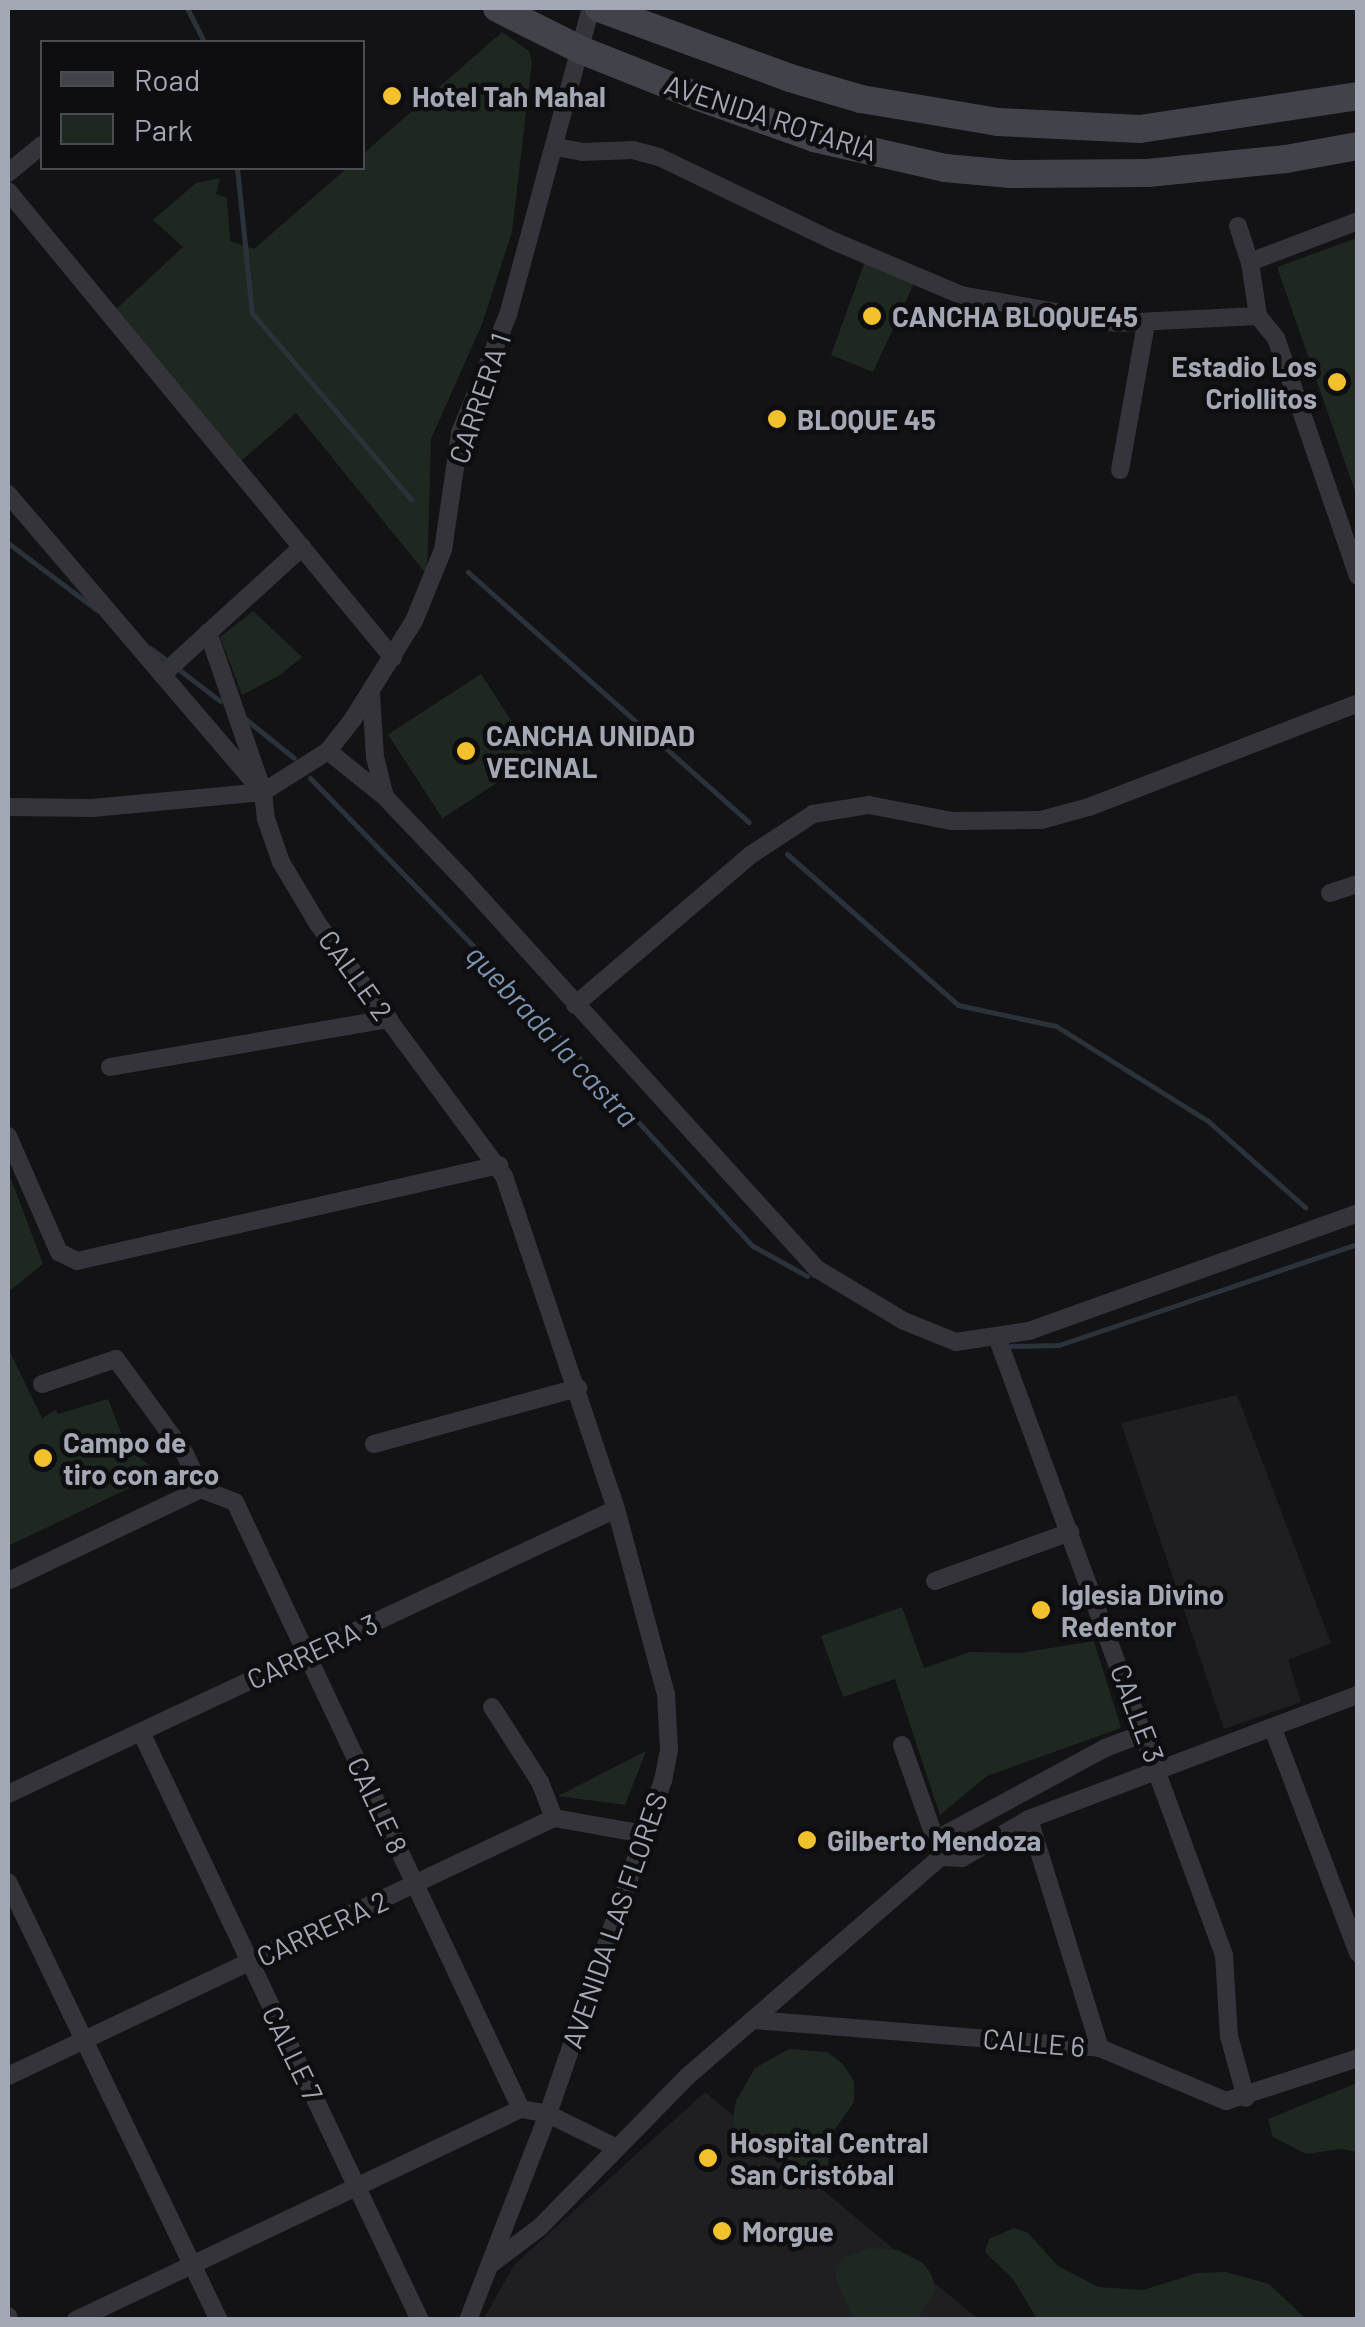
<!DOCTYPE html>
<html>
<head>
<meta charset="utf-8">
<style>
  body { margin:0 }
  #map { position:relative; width:1365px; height:2327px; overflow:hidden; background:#131315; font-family:Barlow,sans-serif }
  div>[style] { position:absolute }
  .built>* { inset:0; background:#1f1f22 }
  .green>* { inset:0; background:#1f2721; transform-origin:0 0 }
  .stream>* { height:5px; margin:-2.5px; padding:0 2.5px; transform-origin:2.5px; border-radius:2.5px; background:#2b323a }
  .street>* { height:18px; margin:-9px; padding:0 9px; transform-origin:9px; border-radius:9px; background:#34343a }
  .secondary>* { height:28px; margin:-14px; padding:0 14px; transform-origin:14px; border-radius:14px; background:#42434a }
  .dots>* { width:28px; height:28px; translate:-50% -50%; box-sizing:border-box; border:5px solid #0e0e10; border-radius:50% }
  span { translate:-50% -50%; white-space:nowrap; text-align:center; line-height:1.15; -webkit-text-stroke:9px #0e0e10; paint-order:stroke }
  .poi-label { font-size:28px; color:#a4a8b5; font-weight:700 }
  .left { translate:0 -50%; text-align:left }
  .right { translate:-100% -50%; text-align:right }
  .street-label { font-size:28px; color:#a4a8b5 }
  .water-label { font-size:30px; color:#7b93b1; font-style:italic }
  .frame { position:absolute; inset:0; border:10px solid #a4a8b5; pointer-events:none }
  .legend { position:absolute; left:40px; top:40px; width:325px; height:130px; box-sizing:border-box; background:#0e0e10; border:2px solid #4a4c52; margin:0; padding:12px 18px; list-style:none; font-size:30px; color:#a4a8b5 }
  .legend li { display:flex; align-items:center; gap:20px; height:50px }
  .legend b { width:50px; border:2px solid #4a4c52 }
</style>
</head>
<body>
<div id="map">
  <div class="built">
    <div style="clip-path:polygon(1237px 1395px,1331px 1643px,1288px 1660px,1301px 1702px,1224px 1729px,1121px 1423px)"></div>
    <div style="clip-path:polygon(705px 2092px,978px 2319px,483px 2320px,514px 2265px)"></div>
  </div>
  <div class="green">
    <div style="clip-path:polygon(502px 32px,529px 51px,532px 61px,512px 232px,482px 324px,431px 439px,427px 575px,296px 413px,241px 461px,113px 312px,183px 247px,153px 220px,196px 183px,220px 178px,216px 194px,227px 198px,230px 241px,254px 249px,347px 168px,362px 168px,363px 154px)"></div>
    <div style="clip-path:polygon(1357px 238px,1358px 238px,1357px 497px,1277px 267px)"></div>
    <div style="clip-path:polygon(865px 261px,917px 277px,873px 372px,831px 355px)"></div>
    <div style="clip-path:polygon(253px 611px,302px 657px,280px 675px,242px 695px,220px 637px)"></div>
    <div style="left:481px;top:674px;width:100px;height:111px;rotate:57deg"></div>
    <div style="clip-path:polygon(8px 1171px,43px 1264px,8px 1292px)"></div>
    <div style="clip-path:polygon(8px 1348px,42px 1418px,56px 1410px,58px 1414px,108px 1399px,122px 1435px,141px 1459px,161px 1473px,8px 1546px)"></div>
    <div style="clip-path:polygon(902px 1607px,924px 1668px,970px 1652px,1020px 1653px,1094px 1641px,1121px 1728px,987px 1776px,940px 1815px,895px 1679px,843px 1697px,821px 1636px)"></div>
    <div style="clip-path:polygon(646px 1751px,625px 1805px,558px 1796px)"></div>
    <div style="clip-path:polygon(789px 2049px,827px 2052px,843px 2064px,854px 2082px,854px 2102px,831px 2135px,827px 2174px,812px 2186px,788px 2159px,751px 2150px,738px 2136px,733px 2119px,736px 2101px,755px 2068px)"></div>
    <div style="clip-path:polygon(1357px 2083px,1357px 2152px,1341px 2149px,1306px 2154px,1273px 2137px,1268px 2119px)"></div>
    <div style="clip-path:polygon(1014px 2228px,1028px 2233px,1058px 2266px,1098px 2287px,1143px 2290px,1197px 2273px,1226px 2272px,1269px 2284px,1306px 2319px,1037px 2319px,1013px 2279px,985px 2252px,989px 2239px)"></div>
    <div style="clip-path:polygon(870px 2248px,898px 2250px,923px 2263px,931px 2274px,936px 2289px,917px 2319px,853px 2319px,836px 2280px,836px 2267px,845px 2257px)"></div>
  </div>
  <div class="stream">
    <div style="left:187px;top:8px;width:38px;rotate:63deg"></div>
    <div style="left:237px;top:168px;width:146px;rotate:84.1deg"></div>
    <div style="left:252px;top:313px;width:245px;rotate:49.5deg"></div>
    <div style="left:8px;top:543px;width:111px;rotate:37deg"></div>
    <div style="left:468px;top:572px;width:376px;rotate:41.7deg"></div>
    <div style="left:150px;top:648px;width:22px;rotate:36deg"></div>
    <div style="left:177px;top:668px;width:54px;rotate:37.5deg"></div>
    <div style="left:243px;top:717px;width:65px;rotate:38.8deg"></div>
    <div style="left:310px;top:778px;width:303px;rotate:45.8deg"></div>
    <div style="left:521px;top:995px;width:342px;rotate:47.3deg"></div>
    <div style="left:753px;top:1246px;width:62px;rotate:29.1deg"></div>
    <div style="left:787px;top:854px;width:228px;rotate:41.4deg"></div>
    <div style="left:958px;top:1005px;width:100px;rotate:12.1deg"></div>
    <div style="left:1056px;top:1026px;width:179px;rotate:32deg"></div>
    <div style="left:1208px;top:1121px;width:130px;rotate:41.6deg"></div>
    <div style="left:1010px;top:1346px;width:49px;rotate:-1.2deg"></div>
    <div style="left:1059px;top:1345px;width:316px;rotate:-18.7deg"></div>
  </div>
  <div class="street">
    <div style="left:555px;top:147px;width:27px;rotate:10deg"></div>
    <div style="left:582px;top:152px;width:51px;rotate:-2.2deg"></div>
    <div style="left:633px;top:150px;width:27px;rotate:15deg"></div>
    <div style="left:659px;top:157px;width:196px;rotate:25.7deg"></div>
    <div style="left:836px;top:242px;width:136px;rotate:23deg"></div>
    <div style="left:961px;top:295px;width:158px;rotate:10.2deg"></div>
    <div style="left:1117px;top:323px;width:141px;rotate:-2.8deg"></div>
    <div style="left:1258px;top:316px;width:28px;rotate:51deg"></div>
    <div style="left:1276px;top:338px;width:252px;rotate:71deg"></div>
    <div style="left:8px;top:173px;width:44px;rotate:-39.5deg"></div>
    <div style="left:8px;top:191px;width:605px;rotate:50.5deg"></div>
    <div style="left:1238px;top:226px;width:38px;rotate:72deg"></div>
    <div style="left:1250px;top:262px;width:55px;rotate:81.6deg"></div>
    <div style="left:1250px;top:262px;width:116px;rotate:-20.8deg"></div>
    <div style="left:1120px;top:470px;width:148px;rotate:-79.9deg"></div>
    <div style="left:8px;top:494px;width:377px;rotate:49.5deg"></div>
    <div style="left:208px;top:632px;width:169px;rotate:71deg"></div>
    <div style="left:263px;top:792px;width:27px;rotate:84deg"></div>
    <div style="left:266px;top:819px;width:46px;rotate:70.8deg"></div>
    <div style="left:281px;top:862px;width:72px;rotate:59.2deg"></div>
    <div style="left:318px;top:924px;width:313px;rotate:53.6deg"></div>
    <div style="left:504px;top:1176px;width:351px;rotate:71.4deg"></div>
    <div style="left:616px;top:1509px;width:192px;rotate:74.9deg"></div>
    <div style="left:666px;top:1694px;width:56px;rotate:86.9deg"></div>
    <div style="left:669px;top:1750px;width:31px;rotate:101deg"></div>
    <div style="left:663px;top:1780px;width:353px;rotate:109deg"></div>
    <div style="left:548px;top:2114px;width:221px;rotate:111.2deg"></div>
    <div style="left:162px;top:675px;width:190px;rotate:-42.4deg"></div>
    <div style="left:371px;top:694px;width:63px;rotate:86.4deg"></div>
    <div style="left:375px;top:757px;width:41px;rotate:76deg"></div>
    <div style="left:328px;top:751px;width:73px;rotate:38.9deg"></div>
    <div style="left:385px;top:797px;width:116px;rotate:46.4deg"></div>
    <div style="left:465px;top:881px;width:524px;rotate:47.79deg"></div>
    <div style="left:817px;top:1269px;width:101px;rotate:30.9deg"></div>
    <div style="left:904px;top:1321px;width:56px;rotate:22deg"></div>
    <div style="left:956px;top:1342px;width:74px;rotate:-8.6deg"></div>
    <div style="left:1029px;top:1331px;width:350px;rotate:-19.7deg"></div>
    <div style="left:8px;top:807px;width:84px;rotate:0.7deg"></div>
    <div style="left:92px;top:808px;width:172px;rotate:-5.3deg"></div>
    <div style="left:263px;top:792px;width:77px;rotate:-32.2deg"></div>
    <div style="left:328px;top:751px;width:41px;rotate:-52deg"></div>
    <div style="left:353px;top:719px;width:115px;rotate:-58.1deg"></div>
    <div style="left:414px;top:621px;width:77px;rotate:-67.8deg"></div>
    <div style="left:443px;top:550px;width:118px;rotate:-81.7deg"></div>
    <div style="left:460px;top:433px;width:127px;rotate:-67.9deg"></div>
    <div style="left:508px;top:315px;width:318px;rotate:-74.9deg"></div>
    <div style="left:1330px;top:893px;width:29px;rotate:-18deg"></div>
    <div style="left:575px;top:1005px;width:233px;rotate:-40.5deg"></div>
    <div style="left:752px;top:854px;width:73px;rotate:-33.3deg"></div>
    <div style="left:813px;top:814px;width:57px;rotate:-9.1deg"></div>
    <div style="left:869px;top:805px;width:85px;rotate:10.9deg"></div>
    <div style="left:952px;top:821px;width:89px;rotate:-0.6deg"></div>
    <div style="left:1041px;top:820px;width:50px;rotate:-15.2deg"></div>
    <div style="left:1089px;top:807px;width:288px;rotate:-21.1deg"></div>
    <div style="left:110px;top:1067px;width:283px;rotate:-9.8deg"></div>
    <div style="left:8px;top:1136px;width:127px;rotate:66.3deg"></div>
    <div style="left:59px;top:1252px;width:20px;rotate:27deg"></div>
    <div style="left:77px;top:1261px;width:433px;rotate:-12.8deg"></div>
    <div style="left:997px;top:1337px;width:658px;rotate:69.83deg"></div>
    <div style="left:1224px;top:1955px;width:81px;rotate:86.5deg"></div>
    <div style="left:1229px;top:2036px;width:64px;rotate:74.7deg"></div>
    <div style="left:42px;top:1384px;width:78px;rotate:-18.7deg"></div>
    <div style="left:116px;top:1359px;width:117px;rotate:54deg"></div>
    <div style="left:185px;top:1454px;width:38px;rotate:65deg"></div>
    <div style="left:374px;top:1444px;width:212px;rotate:-15.4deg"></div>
    <div style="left:8px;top:1581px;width:214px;rotate:-25.5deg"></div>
    <div style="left:201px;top:1489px;width:36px;rotate:21deg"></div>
    <div style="left:235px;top:1502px;width:671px;rotate:64.77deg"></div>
    <div style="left:935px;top:1581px;width:144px;rotate:-19.9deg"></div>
    <div style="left:492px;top:1707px;width:89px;rotate:57.4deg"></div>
    <div style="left:540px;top:1782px;width:39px;rotate:69deg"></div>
    <div style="left:1273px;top:1729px;width:240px;rotate:69.2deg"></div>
    <div style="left:141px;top:1732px;width:651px;rotate:64.62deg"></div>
    <div style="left:902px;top:1745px;width:118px;rotate:70.6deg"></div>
    <div style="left:8px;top:1794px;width:671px;rotate:-25.11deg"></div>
    <div style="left:1029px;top:1819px;width:240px;rotate:72.8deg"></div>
    <div style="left:941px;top:1857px;width:21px;rotate:3deg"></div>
    <div style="left:962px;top:1858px;width:78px;rotate:-30.2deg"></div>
    <div style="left:1029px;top:1819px;width:352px;rotate:-20.7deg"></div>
    <div style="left:8px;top:1882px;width:486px;rotate:64.3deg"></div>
    <div style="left:754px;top:2020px;width:347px;rotate:4.6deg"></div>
    <div style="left:1100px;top:2048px;width:137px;rotate:22.8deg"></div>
    <div style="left:1226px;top:2101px;width:139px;rotate:-18deg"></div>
    <div style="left:8px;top:2076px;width:604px;rotate:-25.29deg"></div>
    <div style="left:554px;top:1818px;width:91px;rotate:10.1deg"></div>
    <div style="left:491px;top:2264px;width:61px;rotate:-37.1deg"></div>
    <div style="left:540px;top:2227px;width:213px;rotate:-45.6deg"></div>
    <div style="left:689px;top:2075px;width:333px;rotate:-40.9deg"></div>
    <div style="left:941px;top:1857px;width:25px;rotate:-74deg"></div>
    <div style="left:948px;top:1833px;width:179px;rotate:-28.4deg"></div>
    <div style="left:1105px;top:1748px;width:43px;rotate:-20.6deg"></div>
    <div style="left:8px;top:2316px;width:4px;rotate:76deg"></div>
    <div style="left:76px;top:2320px;width:492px;rotate:-25.4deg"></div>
    <div style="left:521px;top:2109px;width:27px;rotate:10deg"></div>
    <div style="left:548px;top:2114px;width:77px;rotate:26.2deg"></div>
  </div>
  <div class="secondary">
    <div style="left:497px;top:8px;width:94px;rotate:26.6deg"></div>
    <div style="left:581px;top:50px;width:127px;rotate:21.7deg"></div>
    <div style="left:699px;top:97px;width:122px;rotate:19.6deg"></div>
    <div style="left:814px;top:138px;width:134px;rotate:12.9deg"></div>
    <div style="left:945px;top:168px;width:66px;rotate:5.2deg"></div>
    <div style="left:1011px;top:174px;width:137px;rotate:-0.4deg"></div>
    <div style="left:1148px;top:173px;width:139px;rotate:-5.8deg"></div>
    <div style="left:1286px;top:159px;width:73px;rotate:-10.2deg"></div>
    <div style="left:599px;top:8px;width:203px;rotate:20.1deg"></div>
    <div style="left:790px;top:78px;width:74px;rotate:16.5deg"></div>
    <div style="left:861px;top:99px;width:139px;rotate:9.5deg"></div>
    <div style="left:998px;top:122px;width:142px;rotate:2.8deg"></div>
    <div style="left:1140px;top:129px;width:220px;rotate:-8.6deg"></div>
  </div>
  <div class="dots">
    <div style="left:392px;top:96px;background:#f3c12c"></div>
    <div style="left:872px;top:316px;background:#f3c12c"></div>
    <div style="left:1337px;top:382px;background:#f3c12c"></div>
    <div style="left:777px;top:419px;background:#f3c12c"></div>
    <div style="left:466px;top:751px;background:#f3c12c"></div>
    <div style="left:43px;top:1458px;background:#f3c12c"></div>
    <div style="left:1041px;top:1610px;background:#f3c12c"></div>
    <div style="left:807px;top:1840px;background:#f3c12c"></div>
    <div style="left:708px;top:2158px;background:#f3c12c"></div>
    <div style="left:722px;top:2231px;background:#f3c12c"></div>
  </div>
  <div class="poi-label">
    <span class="left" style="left:412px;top:96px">Hotel Tah Mahal</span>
    <span class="left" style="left:892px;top:316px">CANCHA BLOQUE45</span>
    <span class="right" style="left:1317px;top:382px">Estadio Los<br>Criollitos</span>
    <span class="left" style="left:797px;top:419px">BLOQUE 45</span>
    <span class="left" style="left:486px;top:751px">CANCHA UNIDAD<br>VECINAL</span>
    <span class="left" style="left:63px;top:1458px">Campo de<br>tiro con arco</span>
    <span class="left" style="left:1061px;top:1610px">Iglesia Divino<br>Redentor</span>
    <span class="left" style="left:827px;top:1840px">Gilberto Mendoza</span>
    <span class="left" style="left:730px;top:2158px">Hospital Central<br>San Cristóbal</span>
    <span class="left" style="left:742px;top:2231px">Morgue</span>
  </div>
  <div class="street-label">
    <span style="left:771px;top:117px;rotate:18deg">AVENIDA ROTARIA</span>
    <span style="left:479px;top:398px;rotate:-71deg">CARRERA 1</span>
    <span style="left:356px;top:975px;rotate:54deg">CALLE 2</span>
    <span style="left:312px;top:1651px;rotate:-25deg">CARRERA 3</span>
    <span style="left:1138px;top:1713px;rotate:69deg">CALLE 3</span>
    <span style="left:378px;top:1805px;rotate:65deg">CALLE 8</span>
    <span style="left:614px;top:1920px;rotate:-71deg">AVENIDA LAS FLORES</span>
    <span style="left:322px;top:1928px;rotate:-25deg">CARRERA 2</span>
    <span style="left:1034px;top:2042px;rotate:5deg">CALLE 6</span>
    <span style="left:293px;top:2053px;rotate:64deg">CALLE 7</span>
  </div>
  <div class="water-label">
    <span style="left:553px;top:1035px;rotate:47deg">quebrada la castra</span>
  </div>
  <div class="frame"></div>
  <ul class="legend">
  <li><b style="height:12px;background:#42434a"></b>Road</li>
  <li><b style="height:28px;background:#1f2721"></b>Park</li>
  </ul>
</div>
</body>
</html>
